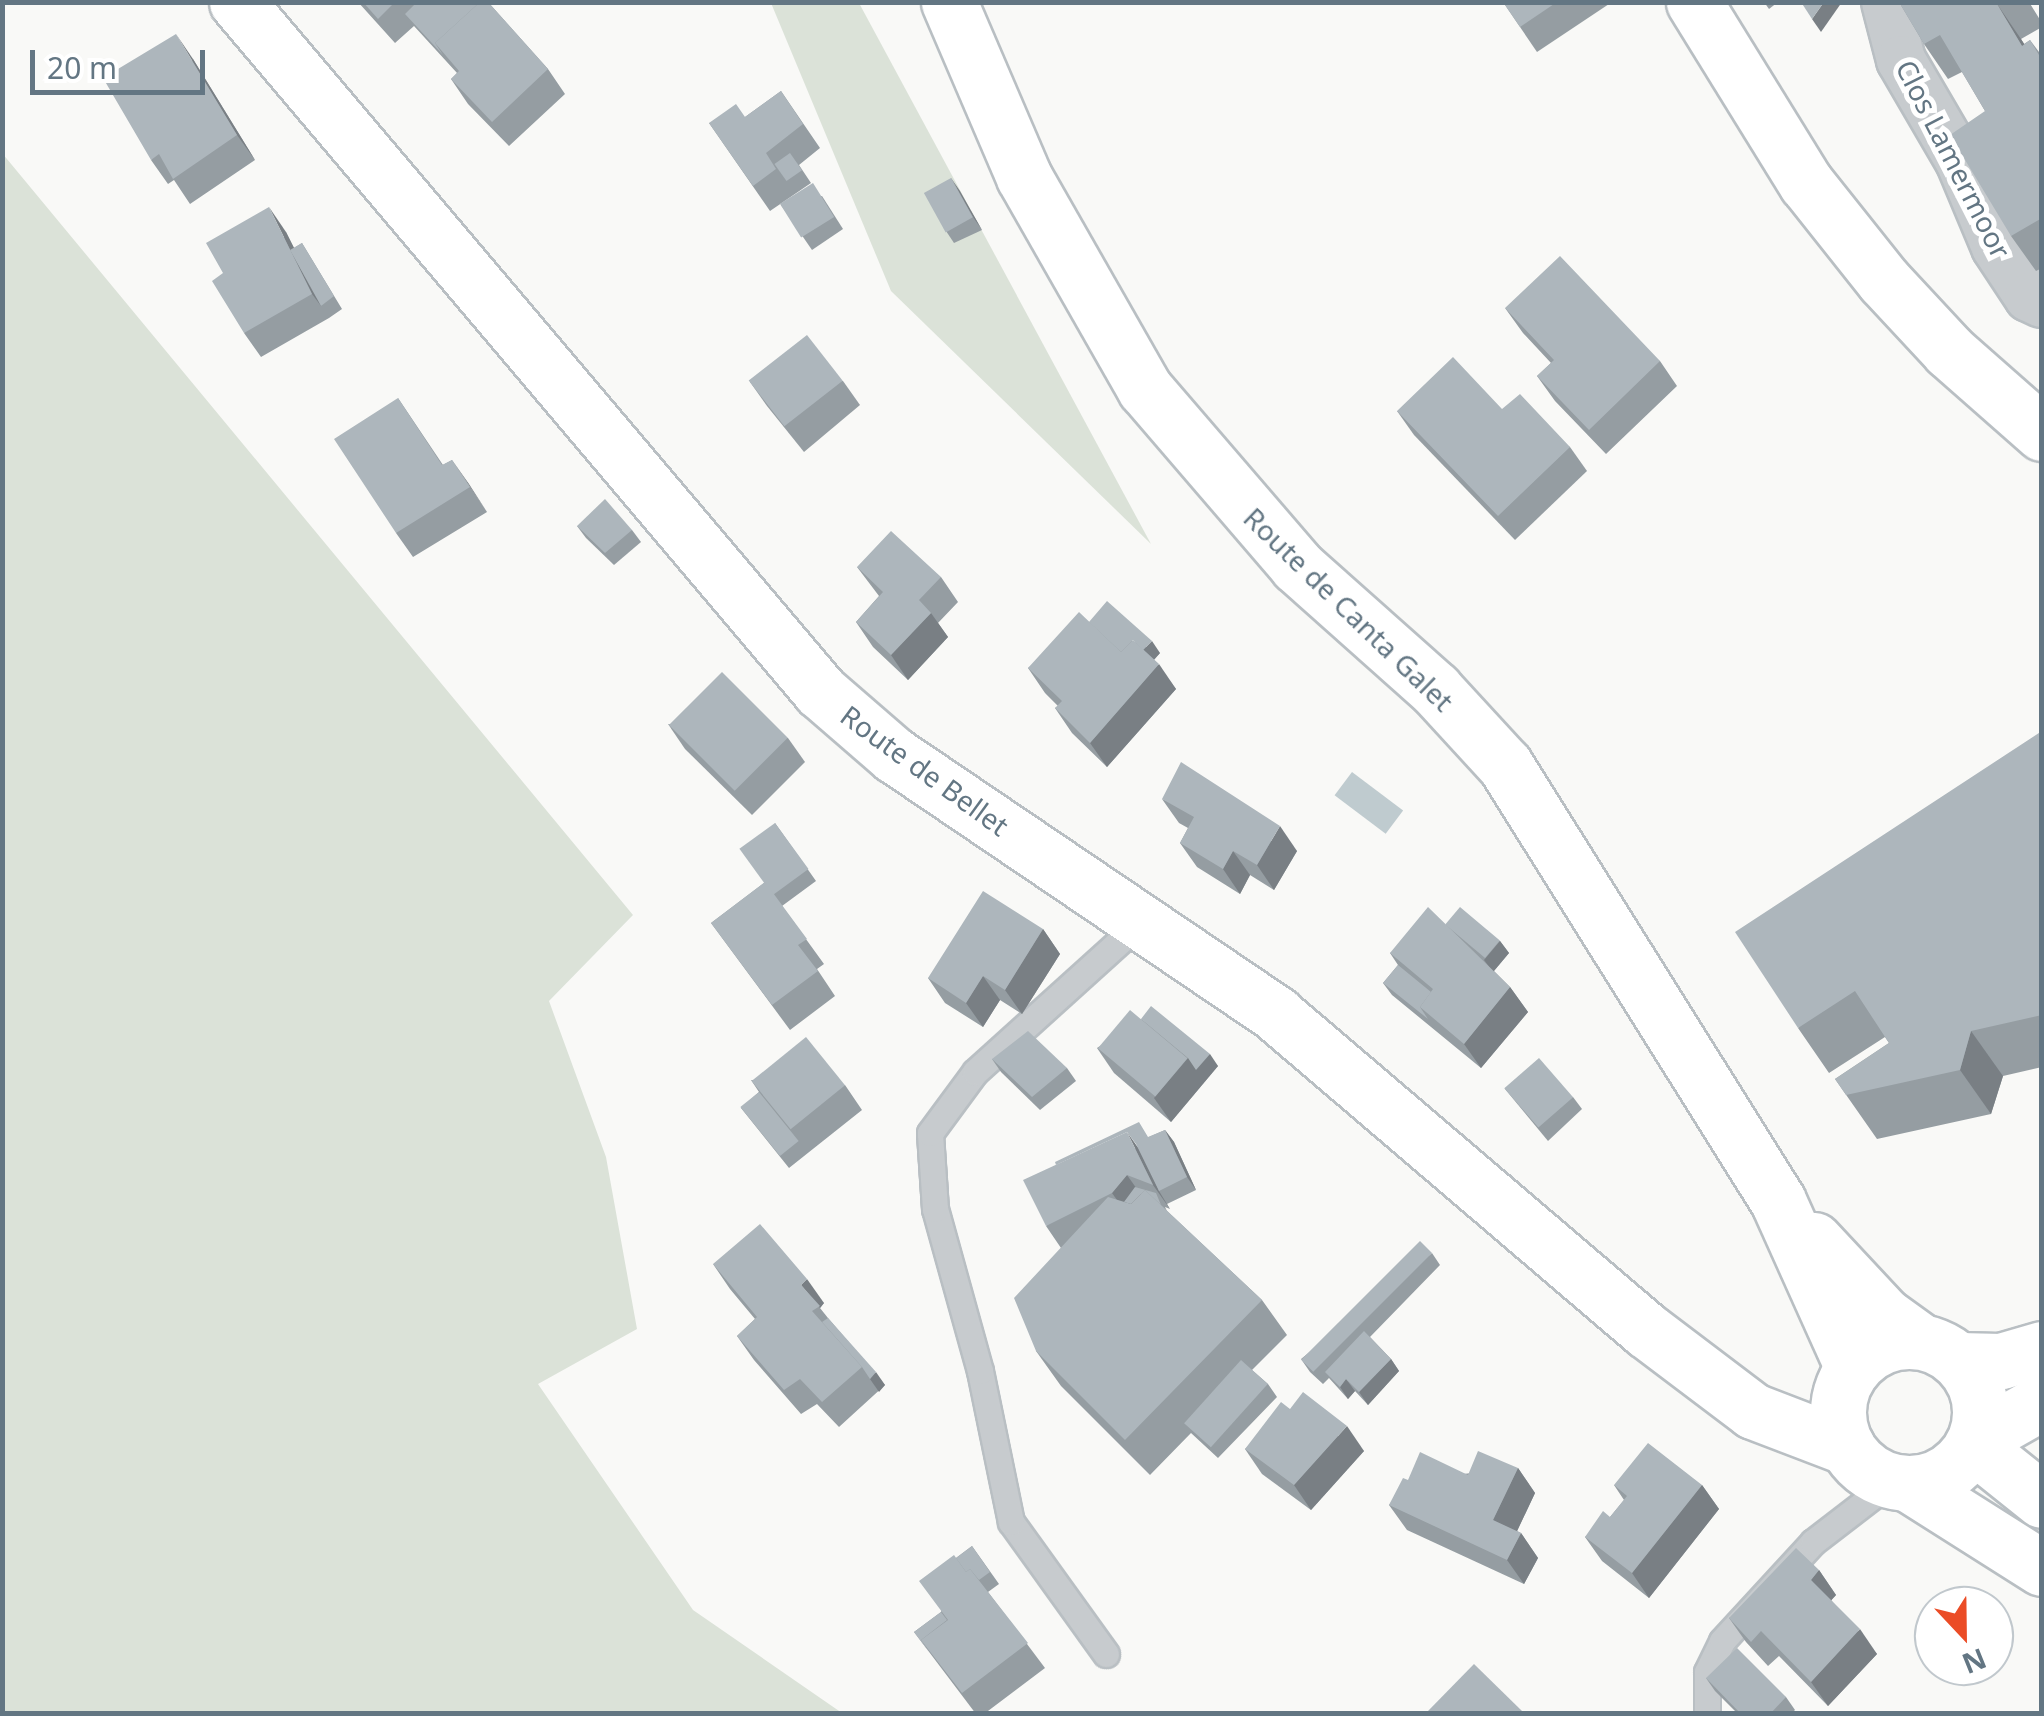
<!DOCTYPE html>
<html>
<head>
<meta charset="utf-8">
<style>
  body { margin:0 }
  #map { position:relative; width:2044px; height:1716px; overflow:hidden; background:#f9f9f7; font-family:"Noto Sans",sans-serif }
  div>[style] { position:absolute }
  .green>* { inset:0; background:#dbe2d8 }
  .water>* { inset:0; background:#bfcbcf; transform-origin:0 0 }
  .roads { filter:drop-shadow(2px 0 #b9bfc3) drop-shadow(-2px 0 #b9bfc3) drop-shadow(0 2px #b9bfc3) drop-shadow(0 -2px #b9bfc3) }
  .lane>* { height:25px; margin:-12.5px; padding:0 12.5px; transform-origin:12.5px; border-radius:12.5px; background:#c7cbce }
  .street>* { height:48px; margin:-24px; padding:0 24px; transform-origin:24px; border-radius:24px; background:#c7cbce }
  .secondary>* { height:55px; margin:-27.5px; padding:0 27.5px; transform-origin:27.5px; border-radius:27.5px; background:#fff }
  .secondary>.ring { margin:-27.5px; padding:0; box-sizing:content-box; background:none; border:55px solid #fff; border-radius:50% }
  .wall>* { inset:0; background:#959da2 }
  .shaded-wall>* { inset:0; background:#797f84 }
  .building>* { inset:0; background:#adb6bc; transform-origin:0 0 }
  span { translate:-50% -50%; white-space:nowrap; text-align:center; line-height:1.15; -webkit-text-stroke:10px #fff; paint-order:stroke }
  .street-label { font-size:28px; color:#637683 }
  .frame { position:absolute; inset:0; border:5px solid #637683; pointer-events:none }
  .north { position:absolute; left:1914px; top:1586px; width:100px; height:100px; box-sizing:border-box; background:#fff; border:2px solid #c1c8cd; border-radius:50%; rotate:158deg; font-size:28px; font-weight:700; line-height:40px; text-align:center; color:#637683 }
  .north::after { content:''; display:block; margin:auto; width:35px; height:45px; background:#eb4c26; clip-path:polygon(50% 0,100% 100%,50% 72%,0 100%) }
  .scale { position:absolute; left:30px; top:50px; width:175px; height:45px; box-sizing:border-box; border:5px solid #637683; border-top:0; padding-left:12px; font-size:30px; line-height:35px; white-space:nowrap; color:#637683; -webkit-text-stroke:8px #fff; paint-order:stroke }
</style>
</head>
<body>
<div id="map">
  <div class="green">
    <div style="clip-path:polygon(771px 3px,859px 3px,1151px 544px,891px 291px)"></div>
    <div style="clip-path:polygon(2px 153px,633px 915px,549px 1001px,606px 1157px,637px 1329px,538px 1384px,693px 1610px,842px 1713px,3px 1713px)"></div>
  </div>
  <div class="water">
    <div style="left:1352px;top:772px;width:64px;height:29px;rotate:37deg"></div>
  </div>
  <div class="roads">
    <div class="lane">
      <div style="left:1106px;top:1654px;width:163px;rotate:-125.7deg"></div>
      <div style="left:1011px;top:1522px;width:154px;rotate:-101.6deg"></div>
      <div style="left:980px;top:1371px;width:168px;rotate:-105.5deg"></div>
      <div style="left:935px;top:1209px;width:76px;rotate:-93.8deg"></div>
      <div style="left:930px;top:1133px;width:76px;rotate:-53.6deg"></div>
      <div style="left:975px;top:1072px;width:225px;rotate:-42.1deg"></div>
      <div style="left:1707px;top:1714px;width:42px;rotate:-90deg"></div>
      <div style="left:1707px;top:1672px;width:34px;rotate:-64deg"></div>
      <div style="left:1722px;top:1641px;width:134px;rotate:-47.4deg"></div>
      <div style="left:1813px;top:1542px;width:98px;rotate:-37.6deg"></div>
    </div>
    <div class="street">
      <div style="left:1886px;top:2px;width:60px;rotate:75.5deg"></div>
      <div style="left:1901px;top:60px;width:117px;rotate:59.7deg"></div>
      <div style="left:1960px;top:161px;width:93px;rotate:67.3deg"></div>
      <div style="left:1996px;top:247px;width:60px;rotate:56.6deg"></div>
      <div style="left:2029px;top:297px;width:14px;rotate:25deg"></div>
    </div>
    <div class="secondary">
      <div style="left:237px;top:2px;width:903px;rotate:49.76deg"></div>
      <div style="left:820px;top:691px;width:98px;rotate:40.9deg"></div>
      <div style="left:894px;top:755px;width:462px;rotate:34.1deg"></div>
      <div style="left:1276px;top:1014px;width:487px;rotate:40.5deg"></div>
      <div style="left:1646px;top:1330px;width:134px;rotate:37.1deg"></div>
      <div style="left:1753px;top:1411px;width:101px;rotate:21deg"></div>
      <div style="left:949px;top:2px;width:190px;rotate:66.8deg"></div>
      <div style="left:1024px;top:177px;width:244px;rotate:60.3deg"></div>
      <div style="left:1145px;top:389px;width:233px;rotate:49.3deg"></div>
      <div style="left:1297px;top:566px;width:185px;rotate:41.7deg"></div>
      <div style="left:1435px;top:689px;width:103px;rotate:47.4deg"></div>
      <div style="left:1505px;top:765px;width:514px;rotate:57.95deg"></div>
      <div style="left:1778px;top:1201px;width:183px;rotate:65.8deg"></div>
      <div style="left:1694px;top:2px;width:213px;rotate:58.3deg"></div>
      <div style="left:1806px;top:183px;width:125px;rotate:51.5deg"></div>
      <div style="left:1884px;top:281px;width:96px;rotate:47.1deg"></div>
      <div style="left:1949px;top:351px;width:124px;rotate:41.4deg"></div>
      <div style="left:1814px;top:1240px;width:103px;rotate:47deg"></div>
      <div style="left:1884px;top:1315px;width:44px;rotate:35.8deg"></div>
      <div class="ring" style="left:1838px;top:1341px;width:87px;height:87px"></div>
      <div style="left:1958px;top:1360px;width:43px;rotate:1.3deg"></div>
      <div style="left:2001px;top:1361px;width:43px;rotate:-16.3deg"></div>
      <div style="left:1975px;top:1440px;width:77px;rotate:-29.6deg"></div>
      <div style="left:1973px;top:1445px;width:88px;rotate:38.6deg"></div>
      <div style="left:1909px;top:1484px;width:157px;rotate:32.3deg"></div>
    </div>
  </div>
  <div class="wall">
    <div style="clip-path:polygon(358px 2px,488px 2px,548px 69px,565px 94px,509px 146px,468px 104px,451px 79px,457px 73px,414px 26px,395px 43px)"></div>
    <div style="clip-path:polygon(1503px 2px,1612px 2px,1537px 52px)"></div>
    <div style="clip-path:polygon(1764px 2px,1778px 2px,1769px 9px)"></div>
    <div style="clip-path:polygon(1899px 2px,2029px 2px,2042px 23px,2042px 27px,2021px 39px,2024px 44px,2030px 40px,2042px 56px,2042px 268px,2036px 271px,2011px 236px,1985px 111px,1962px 72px,1948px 79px,1924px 44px)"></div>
    <div style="clip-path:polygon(193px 59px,255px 160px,190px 204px,174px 180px,168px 184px,151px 160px)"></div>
    <div style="clip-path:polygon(781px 91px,820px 148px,799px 165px,811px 183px,770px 211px,709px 123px,745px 117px)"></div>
    <div style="clip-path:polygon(951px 178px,982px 230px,954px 243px,946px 231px)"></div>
    <div style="clip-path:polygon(822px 196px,843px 229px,812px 250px,781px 205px)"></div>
    <div style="clip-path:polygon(286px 232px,294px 248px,302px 243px,342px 309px,329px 318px,261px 357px,244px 333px)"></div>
    <div style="clip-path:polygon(1505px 308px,1660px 361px,1677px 386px,1606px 454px,1555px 401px,1537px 376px,1551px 363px,1523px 333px)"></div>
    <div style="clip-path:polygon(843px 381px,860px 405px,804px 452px,767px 406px,750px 382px)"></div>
    <div style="clip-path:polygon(398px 398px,443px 465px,452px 460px,487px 512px,413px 557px,396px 533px)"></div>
    <div style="clip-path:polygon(1502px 409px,1570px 447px,1587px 471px,1515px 540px,1414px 435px,1397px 411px)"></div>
    <div style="clip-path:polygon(577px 526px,632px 530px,641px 542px,614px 565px,586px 538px)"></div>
    <div style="clip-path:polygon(857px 567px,941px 577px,958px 602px,938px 623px,948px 637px,908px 680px,873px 647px,856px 622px,879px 596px)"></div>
    <div style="clip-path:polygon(1089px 622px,1160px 653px,1154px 660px,1176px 689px,1107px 767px,1072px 733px,1055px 708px,1058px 706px,1045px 693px,1028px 668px)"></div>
    <div style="clip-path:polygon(668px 724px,788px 738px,805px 762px,752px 815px,685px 749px)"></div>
    <div style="clip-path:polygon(2042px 731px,2042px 1067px,2003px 1076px,1991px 1114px,1877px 1139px,1835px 1079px,1889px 1043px,1885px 1037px,1829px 1073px,1798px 1028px)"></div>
    <div style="clip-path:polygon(1162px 799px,1297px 851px,1274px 890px,1250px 875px,1240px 894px,1197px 867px,1180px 843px,1188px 828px,1179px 823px)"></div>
    <div style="clip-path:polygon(775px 823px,816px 881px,782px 906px,824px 964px,817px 969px,835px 996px,790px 1030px,711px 923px,764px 883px)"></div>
    <div style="clip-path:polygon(1446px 925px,1500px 941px,1509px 953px,1494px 971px,1510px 987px,1528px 1012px,1481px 1068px,1392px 995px,1383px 983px,1398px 965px,1390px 953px)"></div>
    <div style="clip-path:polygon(1043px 929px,1060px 954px,1022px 1014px,1000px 1000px,983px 1027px,945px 1003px,928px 978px)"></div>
    <div style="clip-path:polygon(1141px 1019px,1218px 1066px,1171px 1122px,1114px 1073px,1097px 1048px)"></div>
    <div style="clip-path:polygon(992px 1059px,1067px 1068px,1076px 1081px,1040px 1110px,1001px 1072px)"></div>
    <div style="clip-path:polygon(751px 1080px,845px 1085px,862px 1110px,789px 1168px,741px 1108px,759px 1092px)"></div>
    <div style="clip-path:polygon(1505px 1089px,1573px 1097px,1582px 1109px,1548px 1141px)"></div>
    <div style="clip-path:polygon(1165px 1130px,1174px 1142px,1196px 1190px,1167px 1204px,1170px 1209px,1165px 1207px,1167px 1211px,1262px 1300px,1287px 1335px,1252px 1370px,1268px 1384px,1277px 1397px,1218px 1458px,1191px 1433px,1150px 1475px,1061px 1386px,1036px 1351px,1061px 1248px,1046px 1226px,1149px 1137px)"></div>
    <div style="clip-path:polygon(1432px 1253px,1440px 1265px,1370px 1337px,1391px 1359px,1399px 1371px,1368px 1405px,1355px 1391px,1348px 1399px,1329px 1378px,1323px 1384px,1310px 1372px,1301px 1359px)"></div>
    <div style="clip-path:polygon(713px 1264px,824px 1303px,820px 1308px,828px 1318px,885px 1385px,839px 1427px,817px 1404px,801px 1414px,754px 1360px,737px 1336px,755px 1319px,730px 1289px)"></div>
    <div style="clip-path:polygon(1290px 1409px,1364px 1451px,1311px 1510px,1262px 1474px,1245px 1449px)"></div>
    <div style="clip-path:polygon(1518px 1468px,1535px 1493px,1517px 1531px,1521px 1533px,1538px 1558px,1524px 1584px,1407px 1530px,1389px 1505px,1408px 1480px)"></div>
    <div style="clip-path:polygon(1614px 1485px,1702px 1485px,1719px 1509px,1649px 1598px,1602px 1561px,1585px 1537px,1610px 1517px,1624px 1500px)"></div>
    <div style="clip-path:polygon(972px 1546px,999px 1584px,988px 1592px,1045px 1668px,984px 1714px,976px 1714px,914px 1632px,941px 1612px,956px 1558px)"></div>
    <div style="clip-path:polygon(1819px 1570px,1836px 1595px,1831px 1600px,1877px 1654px,1828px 1706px,1779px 1656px,1768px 1666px,1746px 1642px,1729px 1618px)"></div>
    <div style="clip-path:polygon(1706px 1678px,1786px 1697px,1795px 1710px,1791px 1714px,1738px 1714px,1715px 1691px)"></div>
  </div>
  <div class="shaded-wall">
    <div style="clip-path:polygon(1824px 2px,1842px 2px,1821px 32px,1812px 19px)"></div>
    <div style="clip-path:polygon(1997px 4px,2021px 39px,2042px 72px,2022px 46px)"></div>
    <div style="clip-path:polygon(176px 34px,193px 59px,255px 160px,237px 135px)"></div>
    <div style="clip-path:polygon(951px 178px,960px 191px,982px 230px,973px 217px)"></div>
    <div style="clip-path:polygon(269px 207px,286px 232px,322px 304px,321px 306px,312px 294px)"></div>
    <div style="clip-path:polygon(452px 460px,469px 484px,487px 512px,470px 487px)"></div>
    <div style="clip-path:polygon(931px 613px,948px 637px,908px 680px,891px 655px)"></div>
    <div style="clip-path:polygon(1152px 641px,1160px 653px,1138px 677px,1129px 664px)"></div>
    <div style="clip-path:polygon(1159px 664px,1176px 689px,1107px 767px,1090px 743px)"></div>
    <div style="clip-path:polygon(1280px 826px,1297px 851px,1274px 890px,1257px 865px)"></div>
    <div style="clip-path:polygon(1233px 851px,1250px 875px,1240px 894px,1223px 869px)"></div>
    <div style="clip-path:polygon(1043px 929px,1060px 954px,1022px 1014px,1005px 990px)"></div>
    <div style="clip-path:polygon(1500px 941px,1509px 953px,1493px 972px,1484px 960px)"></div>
    <div style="clip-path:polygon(983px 976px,1000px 1000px,983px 1027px,966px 1003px)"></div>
    <div style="clip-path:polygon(1510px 987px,1528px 1012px,1481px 1068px,1464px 1044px)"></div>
    <div style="clip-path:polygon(1971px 1031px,2003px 1076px,1991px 1114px,1960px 1070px)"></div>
    <div style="clip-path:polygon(1210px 1054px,1218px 1066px,1171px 1122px,1154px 1098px,1188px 1058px)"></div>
    <div style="clip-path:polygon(1165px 1130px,1174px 1142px,1196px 1190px,1187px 1177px)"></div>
    <div style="clip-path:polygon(1127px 1132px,1144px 1156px,1159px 1191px,1170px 1209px,1153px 1185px)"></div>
    <div style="clip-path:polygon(1127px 1175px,1144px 1199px,1129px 1217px,1112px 1193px)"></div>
    <div style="clip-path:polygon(807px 1279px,824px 1303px,820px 1308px,801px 1285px)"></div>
    <div style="clip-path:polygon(1391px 1359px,1399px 1371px,1368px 1405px,1359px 1392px)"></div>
    <div style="clip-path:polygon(876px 1372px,885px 1385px,879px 1392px,870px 1379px)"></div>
    <div style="clip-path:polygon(1346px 1379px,1355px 1391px,1348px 1399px,1340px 1387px)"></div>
    <div style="clip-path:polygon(1347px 1426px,1364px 1451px,1311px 1510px,1294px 1485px)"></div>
    <div style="clip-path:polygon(1518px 1468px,1535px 1493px,1511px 1544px,1493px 1520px)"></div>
    <div style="clip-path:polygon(1702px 1485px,1719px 1509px,1649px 1598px,1632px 1573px)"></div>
    <div style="clip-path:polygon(1521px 1533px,1538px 1558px,1524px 1584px,1507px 1560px)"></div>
    <div style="clip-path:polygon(1819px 1570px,1836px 1595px,1828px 1604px,1811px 1580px)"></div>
    <div style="clip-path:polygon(1860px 1629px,1877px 1654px,1828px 1706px,1811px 1682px)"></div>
  </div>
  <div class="building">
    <div style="clip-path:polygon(363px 2px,395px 2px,378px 19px)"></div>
    <div style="clip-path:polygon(417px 2px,480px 2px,435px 43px,443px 55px,405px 14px)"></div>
    <div style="clip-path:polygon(480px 2px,488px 2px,548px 69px,492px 122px,451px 79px,459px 71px,435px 43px)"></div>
    <div style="clip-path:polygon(1503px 2px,1557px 2px,1520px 27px)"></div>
    <div style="clip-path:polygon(1801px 2px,1824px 2px,1812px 19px)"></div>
    <div style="clip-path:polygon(1899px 2px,1998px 2px,1997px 4px,2022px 46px,2030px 40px,2042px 60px,2042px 218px,2011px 236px,1950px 135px,1985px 111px,1940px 35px,1924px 44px)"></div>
    <div style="clip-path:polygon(176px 34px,237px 135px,173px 179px,159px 154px,151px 160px,103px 78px)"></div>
    <div style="clip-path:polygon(781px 91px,803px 124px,766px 153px,776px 169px,753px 186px,709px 123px,736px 104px,745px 117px)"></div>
    <div style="left:790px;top:153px;width:21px;height:19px;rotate:55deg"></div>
    <div style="left:951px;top:178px;width:45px;height:31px;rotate:61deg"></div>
    <div style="left:813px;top:183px;width:40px;height:39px;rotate:58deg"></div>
    <div style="clip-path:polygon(269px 207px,312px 294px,244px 333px,212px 281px,223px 273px,206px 243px)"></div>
    <div style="clip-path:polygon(302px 243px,334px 296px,321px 306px,290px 250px)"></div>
    <div style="clip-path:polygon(1560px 256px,1660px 361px,1589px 430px,1537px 376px,1554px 360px,1505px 308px)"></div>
    <div style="left:807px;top:335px;width:58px;height:74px;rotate:52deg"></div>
    <div style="clip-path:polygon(1453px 357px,1502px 409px,1520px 394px,1570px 447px,1498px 516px,1397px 411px)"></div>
    <div style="clip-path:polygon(398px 398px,442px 465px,452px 460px,470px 487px,396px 533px,334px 439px)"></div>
    <div style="clip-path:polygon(605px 499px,632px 530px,605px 553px,577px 526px)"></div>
    <div style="clip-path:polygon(891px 531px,941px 577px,919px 600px,931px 613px,891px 655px,856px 622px,883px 592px,857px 567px)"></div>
    <div style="clip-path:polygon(1107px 601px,1152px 641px,1143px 650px,1133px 640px,1121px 652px,1089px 622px)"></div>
    <div style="clip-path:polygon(1079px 612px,1121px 652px,1133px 640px,1159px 664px,1090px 743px,1055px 708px,1062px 701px,1028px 668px)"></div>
    <div style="left:722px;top:672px;width:93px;height:75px;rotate:45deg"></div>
    <div style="clip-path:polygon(2042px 731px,2042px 1015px,1971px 1031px,1960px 1070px,1846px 1095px,1835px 1079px,1889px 1043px,1855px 991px,1798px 1028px,1735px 932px)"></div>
    <div style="clip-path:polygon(1181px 762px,1280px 826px,1257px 865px,1233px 851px,1223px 869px,1180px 843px,1194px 817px,1162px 799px)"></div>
    <div style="left:775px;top:823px;width:57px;height:44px;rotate:54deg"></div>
    <div style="clip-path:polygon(765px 882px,807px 939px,798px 945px,818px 971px,772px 1005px,711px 923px)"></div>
    <div style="clip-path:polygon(983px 891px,1043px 929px,1005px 990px,983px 976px,966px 1003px,928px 978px)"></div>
    <div style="clip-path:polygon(1428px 907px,1510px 987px,1464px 1044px,1420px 1007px,1433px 989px,1390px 953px)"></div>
    <div style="left:1460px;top:907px;width:52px;height:23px;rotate:40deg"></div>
    <div style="clip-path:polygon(1398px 965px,1431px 992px,1420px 1007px,1428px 1019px,1383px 983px)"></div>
    <div style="clip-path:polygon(1151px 1006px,1210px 1054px,1196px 1070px,1188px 1058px,1141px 1019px)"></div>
    <div style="left:1130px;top:1010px;width:75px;height:50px;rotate:40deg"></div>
    <div style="clip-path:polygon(1028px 1031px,1067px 1068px,1032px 1097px,992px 1059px)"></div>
    <div style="left:806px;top:1037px;width:62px;height:70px;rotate:51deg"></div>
    <div style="left:1539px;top:1058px;width:52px;height:46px;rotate:49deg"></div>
    <div style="left:759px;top:1092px;width:63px;height:24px;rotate:51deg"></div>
    <div style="clip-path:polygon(1139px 1122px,1148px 1137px,1165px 1130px,1187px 1177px,1159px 1191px,1136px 1144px,1127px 1132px,1056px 1165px,1055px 1162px)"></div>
    <div style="clip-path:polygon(1127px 1132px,1153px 1185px,1127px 1175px,1112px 1193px,1046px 1226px,1023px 1180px)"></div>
    <div style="clip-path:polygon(1135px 1187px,1156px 1193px,1161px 1205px,1145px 1190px,1131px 1204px,1124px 1202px)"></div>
    <div style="clip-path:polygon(1145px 1190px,1262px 1300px,1125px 1440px,1036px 1351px,1014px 1298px,1108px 1197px,1131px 1204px)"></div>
    <div style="clip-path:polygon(760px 1224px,807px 1279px,801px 1285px,820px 1306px,812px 1311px,862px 1367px,822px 1402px,800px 1379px,784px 1390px,737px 1336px,757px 1317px,713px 1264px)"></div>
    <div style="left:1420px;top:1241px;width:17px;height:168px;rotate:45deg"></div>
    <div style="clip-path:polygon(828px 1318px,876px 1372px,870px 1379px,862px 1367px,822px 1322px)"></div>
    <div style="clip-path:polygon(1364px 1331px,1391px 1359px,1359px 1392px,1346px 1379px,1340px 1387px,1325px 1372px)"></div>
    <div style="left:1241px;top:1360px;width:36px;height:85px;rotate:42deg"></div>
    <div style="clip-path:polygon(1303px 1392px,1347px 1426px,1294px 1485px,1245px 1449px,1281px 1402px,1290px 1409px)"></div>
    <div style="clip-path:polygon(1648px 1443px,1702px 1485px,1632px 1573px,1585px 1537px,1603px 1511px,1610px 1517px,1627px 1496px,1614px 1485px)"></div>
    <div style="clip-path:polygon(1478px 1451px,1518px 1468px,1493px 1520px,1521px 1533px,1507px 1560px,1389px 1505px,1403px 1478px,1408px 1480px,1420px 1452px,1468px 1475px)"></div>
    <div style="clip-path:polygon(972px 1546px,990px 1572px,979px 1580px,970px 1569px,966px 1572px,956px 1558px)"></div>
    <div style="clip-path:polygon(1796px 1548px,1819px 1570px,1811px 1580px,1860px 1629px,1811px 1682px,1761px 1631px,1751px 1642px,1729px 1618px)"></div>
    <div style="clip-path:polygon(954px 1555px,966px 1572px,970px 1569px,1028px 1643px,962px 1693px,921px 1640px,948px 1620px,919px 1581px)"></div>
    <div style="clip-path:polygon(941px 1612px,947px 1620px,921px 1640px,929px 1652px,914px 1632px)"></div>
    <div style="clip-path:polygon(1737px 1648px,1786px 1697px,1770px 1714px,1741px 1714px,1706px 1678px)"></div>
    <div style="clip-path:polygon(1474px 1664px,1522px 1711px,1519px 1714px,1431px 1714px,1428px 1711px)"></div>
  </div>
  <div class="street-label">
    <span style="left:1954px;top:159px;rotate:63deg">Clos Lamermoor</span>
    <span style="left:1349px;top:609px;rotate:44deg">Route de Canta Galet</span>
    <span style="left:925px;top:770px;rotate:36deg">Route de Bellet</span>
  </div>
  <div class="frame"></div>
  <div class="north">N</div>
  <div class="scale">20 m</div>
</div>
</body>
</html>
